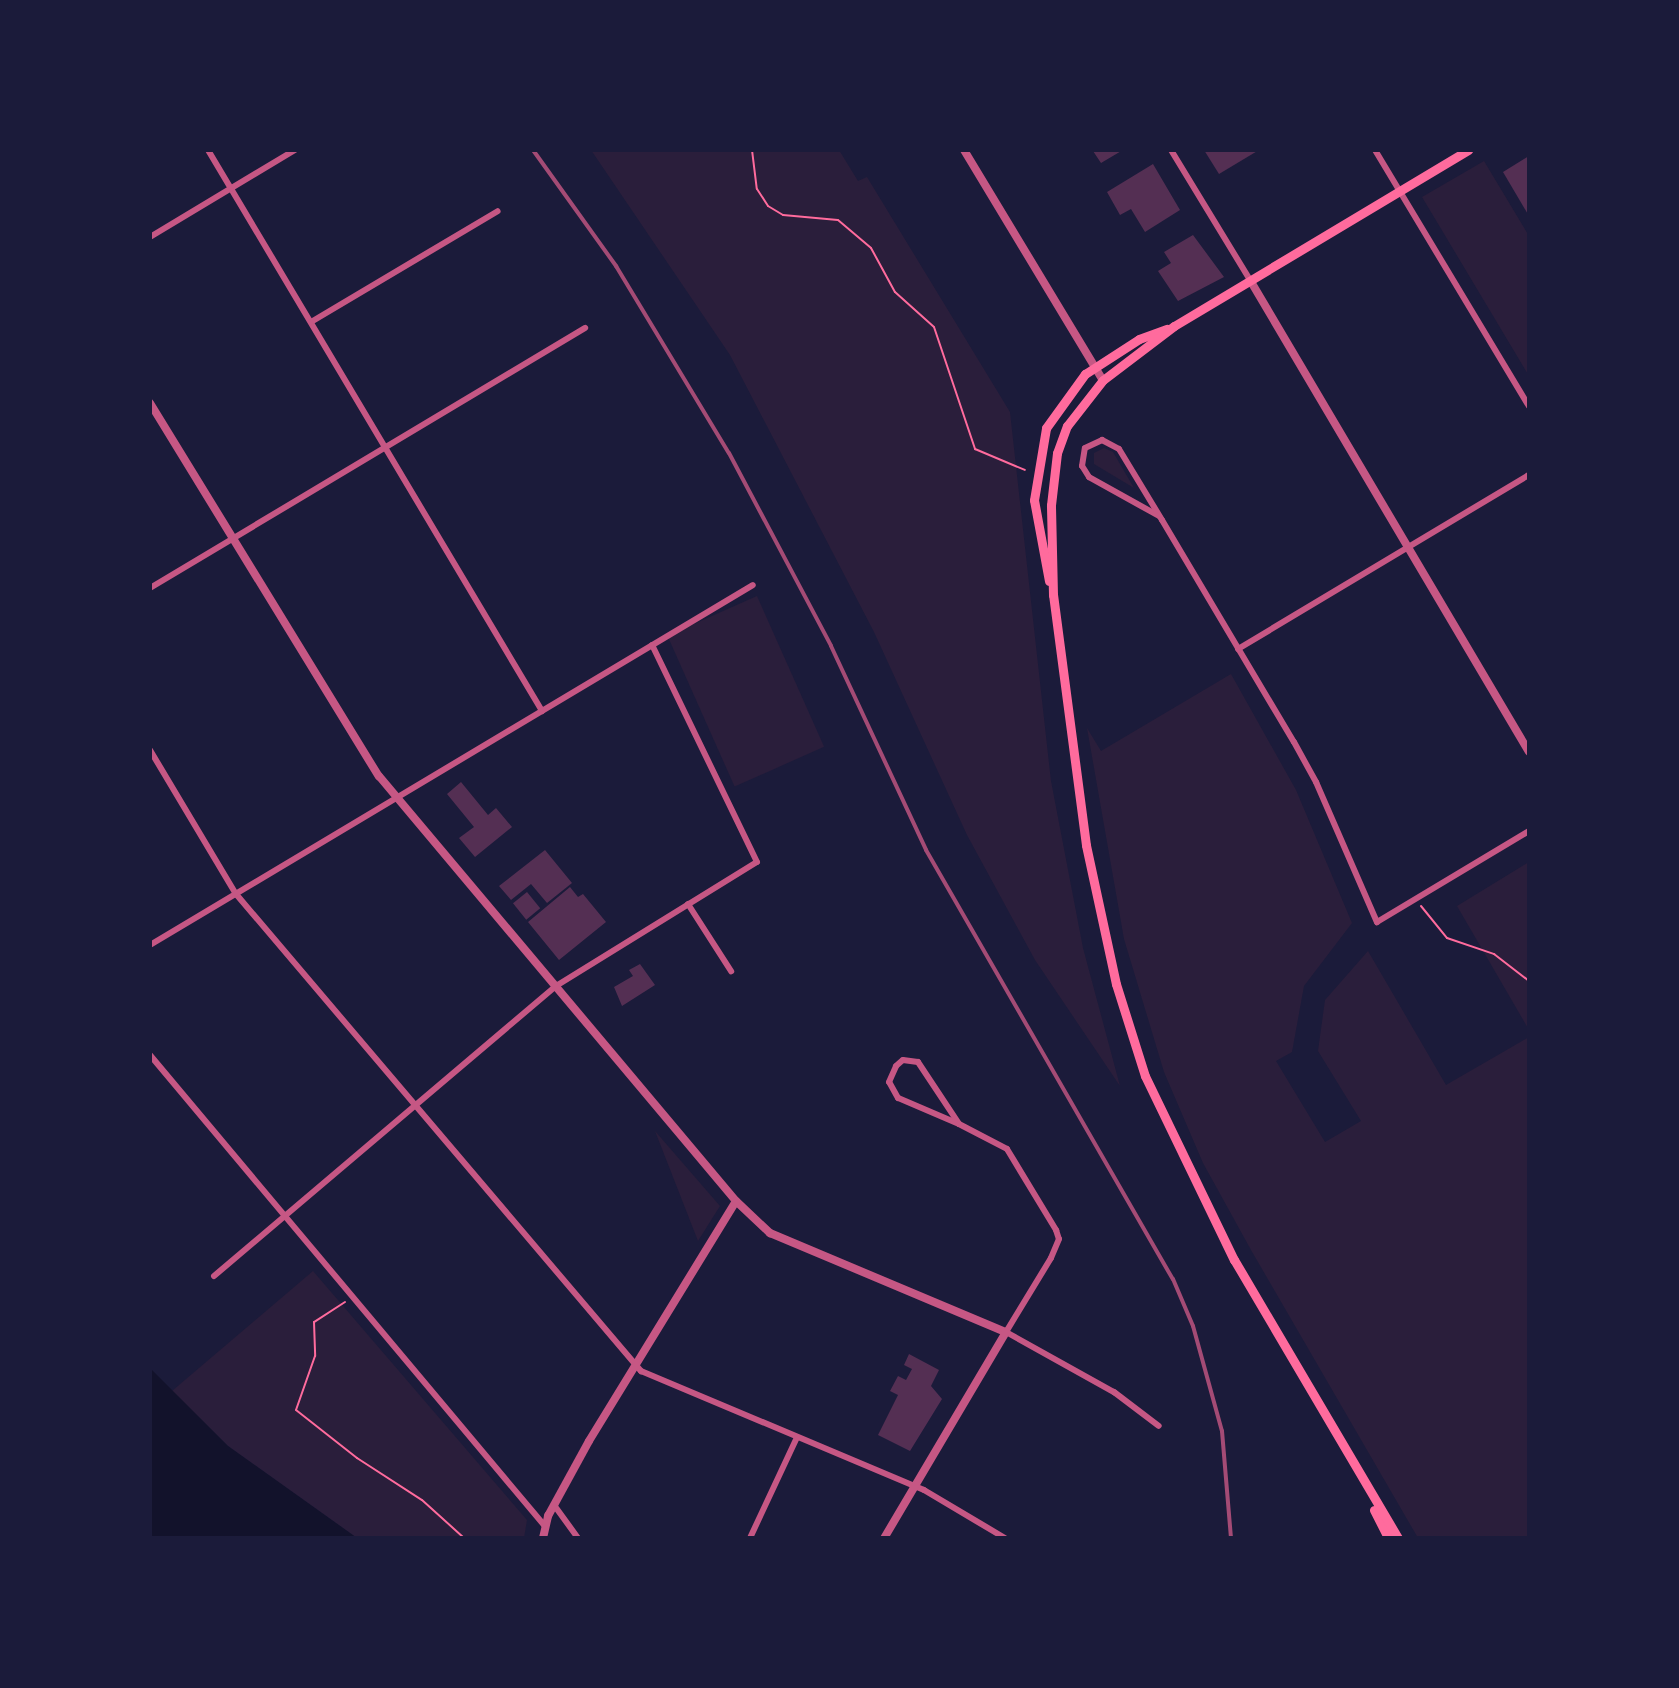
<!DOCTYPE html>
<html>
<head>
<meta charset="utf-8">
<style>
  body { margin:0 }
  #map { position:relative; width:1679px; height:1688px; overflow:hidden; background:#1b1b3a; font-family:"Asap Condensed",sans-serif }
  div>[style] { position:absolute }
  .green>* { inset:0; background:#2a1e3b; transform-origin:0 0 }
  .water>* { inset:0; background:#12122b }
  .building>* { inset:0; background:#542f53; transform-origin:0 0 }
  .path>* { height:2px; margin:-1px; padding:0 1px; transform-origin:1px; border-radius:1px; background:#ff6b9d }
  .minor>* { height:6px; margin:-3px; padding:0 3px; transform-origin:3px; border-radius:3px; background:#c65784 }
  .tertiary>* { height:8px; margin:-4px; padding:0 4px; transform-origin:4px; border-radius:4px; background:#c65784 }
  .secondary>* { height:9px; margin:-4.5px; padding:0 4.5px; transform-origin:4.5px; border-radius:4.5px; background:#ff6b9d }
  .rail>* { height:4px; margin:-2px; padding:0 2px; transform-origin:2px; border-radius:2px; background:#a44b75 }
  span { translate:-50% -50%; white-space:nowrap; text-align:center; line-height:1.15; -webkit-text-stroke:8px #1b1b3a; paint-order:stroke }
  .frame { position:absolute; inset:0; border:152px solid #1b1b3a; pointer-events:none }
</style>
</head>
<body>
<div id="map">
  <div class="green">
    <div style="clip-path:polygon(591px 150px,839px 150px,858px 181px,867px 177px,1010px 412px,1051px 781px,1083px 948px,1120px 1086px,1035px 960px,967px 835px,874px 632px,730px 355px)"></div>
    <div style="clip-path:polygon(1484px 161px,1529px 236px,1529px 376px,1422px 197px)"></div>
    <div style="clip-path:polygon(1104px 448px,1113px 452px,1134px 488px,1094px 464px,1094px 453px)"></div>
    <div style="left:757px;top:596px;width:165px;height:98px;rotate:66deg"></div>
    <div style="clip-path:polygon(1231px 674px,1296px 790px,1352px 923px,1304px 986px,1292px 1052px,1276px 1061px,1325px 1142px,1361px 1121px,1318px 1051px,1325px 1000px,1368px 951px,1446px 1085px,1529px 1037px,1529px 1538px,1418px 1538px,1251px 1250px,1203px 1163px,1164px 1072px,1124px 939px,1087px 728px,1101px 751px)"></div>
    <div style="clip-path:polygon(1529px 862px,1529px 1030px,1457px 906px)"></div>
    <div style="clip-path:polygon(655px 1131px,720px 1206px,698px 1241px)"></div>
    <div style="clip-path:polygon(313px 1271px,527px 1520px,524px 1538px,357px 1538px,228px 1446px,172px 1391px)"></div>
  </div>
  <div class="water">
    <div style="clip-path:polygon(150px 1368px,228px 1446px,357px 1538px,150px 1538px)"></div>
  </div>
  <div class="building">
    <div style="clip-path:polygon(1086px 150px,1123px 150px,1101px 163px,1093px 151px)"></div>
    <div style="clip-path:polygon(1204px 150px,1259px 150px,1219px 174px)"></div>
    <div style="clip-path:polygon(1529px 156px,1529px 216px,1503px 172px)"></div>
    <div style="clip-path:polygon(1153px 164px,1180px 210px,1145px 232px,1131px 209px,1120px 215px,1107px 192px)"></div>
    <div style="clip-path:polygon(1193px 235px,1224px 277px,1178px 301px,1158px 271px,1171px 263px,1164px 252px)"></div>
    <div style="clip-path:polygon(461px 782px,488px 815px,496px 808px,512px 827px,475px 857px,459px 838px,474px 827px,447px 794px)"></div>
    <div style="clip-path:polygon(545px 850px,572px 883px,547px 903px,531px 884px,511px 900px,499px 886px)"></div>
    <div style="clip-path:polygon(570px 887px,578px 897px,583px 894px,606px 922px,559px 960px,528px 922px)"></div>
    <div style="left:527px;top:892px;width:21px;height:18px;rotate:51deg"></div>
    <div style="clip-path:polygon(640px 964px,655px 985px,622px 1006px,614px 987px,633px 976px,629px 970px)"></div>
    <div style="clip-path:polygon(909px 1354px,939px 1370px,931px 1386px,942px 1399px,910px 1451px,878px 1435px,898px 1395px,890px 1391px,898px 1376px,906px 1380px,912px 1369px,904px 1365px)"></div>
  </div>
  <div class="path">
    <div style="left:752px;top:150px;width:39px;rotate:83deg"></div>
    <div style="left:757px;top:189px;width:20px;rotate:57deg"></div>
    <div style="left:768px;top:206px;width:17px;rotate:31deg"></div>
    <div style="left:783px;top:215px;width:55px;rotate:5.2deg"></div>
    <div style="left:838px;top:220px;width:43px;rotate:40.3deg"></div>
    <div style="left:871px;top:248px;width:50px;rotate:61.4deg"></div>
    <div style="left:895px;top:292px;width:52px;rotate:41.9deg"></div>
    <div style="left:934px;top:327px;width:129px;rotate:71.4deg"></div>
    <div style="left:975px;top:449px;width:54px;rotate:22.8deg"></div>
    <div style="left:1421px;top:906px;width:41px;rotate:50.9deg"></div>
    <div style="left:1447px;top:938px;width:50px;rotate:18.8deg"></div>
    <div style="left:1494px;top:954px;width:44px;rotate:37.6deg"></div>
    <div style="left:345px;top:1302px;width:37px;rotate:147deg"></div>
    <div style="left:314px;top:1322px;width:34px;rotate:88deg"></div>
    <div style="left:315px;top:1356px;width:57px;rotate:109.4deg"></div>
    <div style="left:296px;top:1410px;width:78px;rotate:38.2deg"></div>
    <div style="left:357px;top:1458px;width:77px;rotate:32.9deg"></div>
    <div style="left:422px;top:1500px;width:57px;rotate:42.1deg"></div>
  </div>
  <div class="minor">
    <div style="left:208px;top:150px;width:653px;rotate:59.23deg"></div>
    <div style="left:1171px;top:150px;width:152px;rotate:58.7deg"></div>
    <div style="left:1375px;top:150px;width:299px;rotate:59deg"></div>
    <div style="left:150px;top:237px;width:169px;rotate:-31deg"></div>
    <div style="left:311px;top:322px;width:217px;rotate:-30.7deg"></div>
    <div style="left:1159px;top:516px;width:80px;rotate:-150.9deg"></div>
    <div style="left:1089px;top:477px;width:13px;rotate:-122deg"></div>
    <div style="left:1082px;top:466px;width:18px;rotate:-81deg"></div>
    <div style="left:1085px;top:448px;width:19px;rotate:-25deg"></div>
    <div style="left:1102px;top:440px;width:19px;rotate:28deg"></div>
    <div style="left:1119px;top:449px;width:83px;rotate:58.8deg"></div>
    <div style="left:1162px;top:520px;width:258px;rotate:59.3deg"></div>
    <div style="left:1294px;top:742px;width:46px;rotate:61.2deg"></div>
    <div style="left:1316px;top:782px;width:153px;rotate:66.5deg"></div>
    <div style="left:1377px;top:922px;width:177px;rotate:-30.9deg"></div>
    <div style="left:150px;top:588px;width:507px;rotate:-30.87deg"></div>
    <div style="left:1238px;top:649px;width:339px;rotate:-30.9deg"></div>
    <div style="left:150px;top:750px;width:168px;rotate:59.2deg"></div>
    <div style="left:236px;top:894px;width:626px;rotate:49.67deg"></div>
    <div style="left:641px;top:1371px;width:307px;rotate:22.8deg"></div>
    <div style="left:924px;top:1490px;width:94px;rotate:30.7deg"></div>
    <div style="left:688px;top:904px;width:80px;rotate:57.3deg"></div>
    <div style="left:150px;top:945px;width:702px;rotate:-30.84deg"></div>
    <div style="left:150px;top:1055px;width:613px;rotate:50.03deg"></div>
    <div style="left:959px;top:1124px;width:66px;rotate:-156.9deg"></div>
    <div style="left:898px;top:1098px;width:18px;rotate:-119deg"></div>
    <div style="left:889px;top:1082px;width:17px;rotate:-66deg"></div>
    <div style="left:896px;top:1066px;width:9px;rotate:-41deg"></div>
    <div style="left:903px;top:1060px;width:15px;rotate:8deg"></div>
    <div style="left:918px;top:1062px;width:74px;rotate:56.5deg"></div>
    <div style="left:959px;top:1124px;width:54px;rotate:27.5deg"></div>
    <div style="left:1007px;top:1149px;width:95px;rotate:58.8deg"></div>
    <div style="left:1056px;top:1230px;width:9px;rotate:72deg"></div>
    <div style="left:1059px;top:1239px;width:21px;rotate:113deg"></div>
    <div style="left:1051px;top:1258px;width:87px;rotate:121.3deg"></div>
    <div style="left:1006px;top:1332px;width:124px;rotate:29.1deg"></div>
    <div style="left:1114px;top:1392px;width:56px;rotate:37.1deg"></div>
    <div style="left:214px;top:1276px;width:448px;rotate:-40.3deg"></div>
    <div style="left:556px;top:986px;width:236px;rotate:-31.7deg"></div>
    <div style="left:757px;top:862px;width:241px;rotate:-115.8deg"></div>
    <div style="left:554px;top:1505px;width:41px;rotate:54deg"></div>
    <div style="left:750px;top:1538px;width:111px;rotate:-65deg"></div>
  </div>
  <div class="tertiary">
    <div style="left:964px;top:150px;width:269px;rotate:58.9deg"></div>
    <div style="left:1250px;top:280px;width:548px;rotate:59.41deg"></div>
    <div style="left:150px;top:403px;width:438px;rotate:58.5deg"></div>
    <div style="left:379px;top:776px;width:555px;rotate:49.97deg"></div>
    <div style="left:736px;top:1201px;width:47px;rotate:43.3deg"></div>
    <div style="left:770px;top:1233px;width:256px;rotate:22.8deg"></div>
    <div style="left:1006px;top:1332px;width:239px;rotate:120.6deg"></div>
    <div style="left:543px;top:1538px;width:23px;rotate:-77deg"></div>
    <div style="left:548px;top:1516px;width:85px;rotate:-61.3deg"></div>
    <div style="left:589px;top:1441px;width:281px;rotate:-58.5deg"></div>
  </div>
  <div class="secondary">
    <div style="left:1049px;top:581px;width:82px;rotate:-100.5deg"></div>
    <div style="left:1034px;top:500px;width:73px;rotate:-80.5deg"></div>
    <div style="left:1046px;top:428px;width:67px;rotate:-54.2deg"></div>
    <div style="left:1085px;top:374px;width:64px;rotate:-32.9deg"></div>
    <div style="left:1139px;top:339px;width:30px;rotate:-20deg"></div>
    <div style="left:1374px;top:1510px;width:31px;rotate:63deg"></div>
    <div style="left:1398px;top:1538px;width:323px;rotate:-120.5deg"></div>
    <div style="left:1234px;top:1260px;width:204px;rotate:-115.8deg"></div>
    <div style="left:1145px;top:1076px;width:96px;rotate:-107.5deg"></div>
    <div style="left:1116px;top:984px;width:142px;rotate:-102.2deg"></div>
    <div style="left:1086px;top:845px;width:252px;rotate:-97.5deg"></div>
    <div style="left:1053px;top:595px;width:90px;rotate:-91.3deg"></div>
    <div style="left:1051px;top:505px;width:52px;rotate:-83.4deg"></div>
    <div style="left:1057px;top:453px;width:29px;rotate:-70deg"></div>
    <div style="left:1067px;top:426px;width:58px;rotate:-52deg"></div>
    <div style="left:1103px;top:380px;width:89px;rotate:-37.3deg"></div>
    <div style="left:1174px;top:326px;width:343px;rotate:-30.9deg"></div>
  </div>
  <div class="rail">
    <div style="left:533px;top:150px;width:143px;rotate:54.4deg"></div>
    <div style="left:616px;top:266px;width:218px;rotate:58.9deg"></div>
    <div style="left:729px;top:453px;width:218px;rotate:62.1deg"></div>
    <div style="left:831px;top:646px;width:225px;rotate:65deg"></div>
    <div style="left:926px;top:850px;width:495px;rotate:60.1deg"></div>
    <div style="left:1173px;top:1279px;width:51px;rotate:66.9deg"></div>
    <div style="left:1193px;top:1326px;width:109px;rotate:74.6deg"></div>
    <div style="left:1222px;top:1431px;width:107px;rotate:85.2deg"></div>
  </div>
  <div class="frame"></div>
</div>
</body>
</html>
